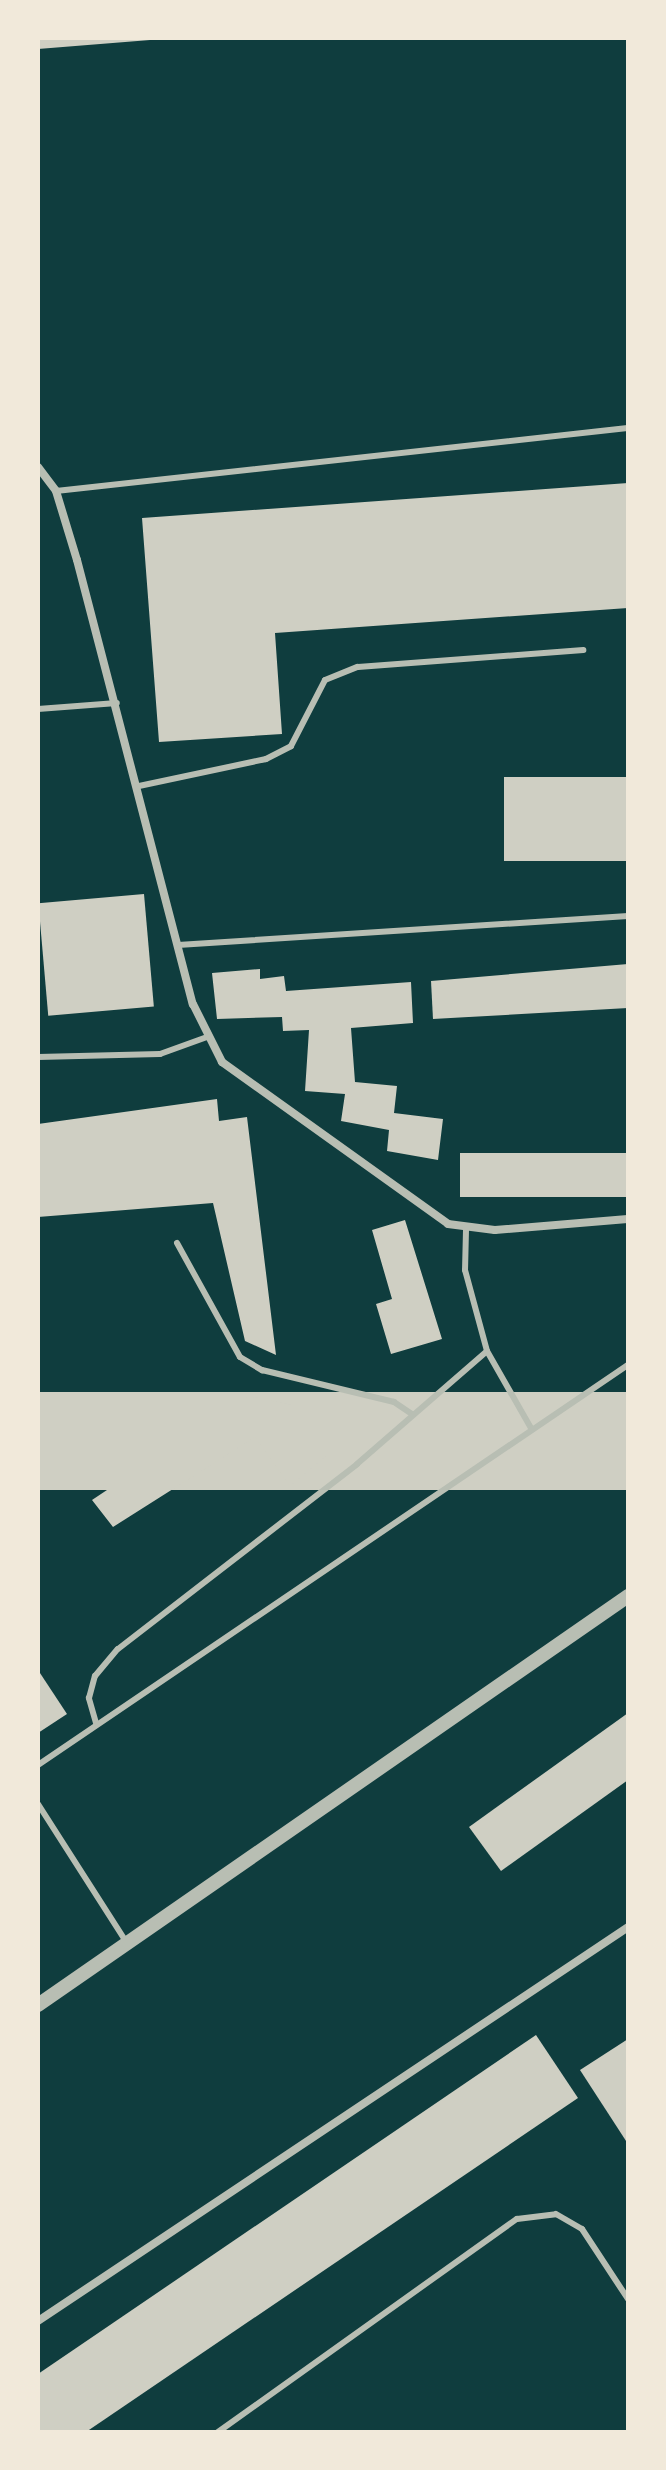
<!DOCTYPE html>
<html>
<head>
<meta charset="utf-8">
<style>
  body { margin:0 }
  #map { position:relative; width:666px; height:2470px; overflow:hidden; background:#0f3d3e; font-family:"Roboto Serif",serif }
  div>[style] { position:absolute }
  .building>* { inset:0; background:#cfcfc3; transform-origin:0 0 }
  .service>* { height:6px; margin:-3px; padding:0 3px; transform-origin:3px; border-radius:3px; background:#b8beb3 }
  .minor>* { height:8px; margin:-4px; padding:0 4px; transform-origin:4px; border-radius:4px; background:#b8beb3 }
  .tertiary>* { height:14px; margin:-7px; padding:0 7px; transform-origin:7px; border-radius:7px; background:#b8beb3 }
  span { translate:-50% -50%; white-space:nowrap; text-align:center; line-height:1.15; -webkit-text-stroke:6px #f1e9da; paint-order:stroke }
  .frame { position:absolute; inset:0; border:40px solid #f1e9da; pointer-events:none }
</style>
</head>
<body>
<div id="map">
  <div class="building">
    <div style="clip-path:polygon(38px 38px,150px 38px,150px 40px,38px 49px)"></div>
    <div style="clip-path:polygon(628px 483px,628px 608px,275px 633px,282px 734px,159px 742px,142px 518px)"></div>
    <div style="left:628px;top:777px;width:84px;height:124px;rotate:90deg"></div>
    <div style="left:144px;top:894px;width:113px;height:106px;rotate:85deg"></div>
    <div style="clip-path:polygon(628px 964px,628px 1008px,433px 1019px,431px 981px)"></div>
    <div style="clip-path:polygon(260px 969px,260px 979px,284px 976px,286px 991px,411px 982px,413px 1023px,351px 1028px,355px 1082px,397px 1086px,394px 1113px,443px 1119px,438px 1160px,387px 1151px,389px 1130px,341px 1121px,345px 1094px,305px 1091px,309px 1030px,283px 1031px,282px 1017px,217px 1019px,212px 973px)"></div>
    <div style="clip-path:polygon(217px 1099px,219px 1121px,247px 1117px,276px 1355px,245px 1341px,213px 1203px,38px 1217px,38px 1124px)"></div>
    <div style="left:628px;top:1153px;width:44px;height:168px;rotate:90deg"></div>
    <div style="clip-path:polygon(405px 1220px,442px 1339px,391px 1354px,376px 1304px,392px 1299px,372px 1230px)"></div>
    <div style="left:628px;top:1392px;width:98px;height:654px;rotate:90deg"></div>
    <div style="clip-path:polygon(248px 1396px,292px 1405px,326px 1456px,290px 1486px,255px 1437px,113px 1527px,92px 1500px)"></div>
    <div style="clip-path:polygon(38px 1670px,67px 1714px,38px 1733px)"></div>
    <div style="clip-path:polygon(628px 1713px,628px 1780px,501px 1871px,469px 1827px)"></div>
    <div style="clip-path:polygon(536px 2035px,578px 2098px,86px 2432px,38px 2432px,38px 2374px)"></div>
    <div style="clip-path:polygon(628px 2039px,628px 2144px,580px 2070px)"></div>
  </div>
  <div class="service">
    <div style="left:56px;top:491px;width:575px;rotate:-6.29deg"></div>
    <div style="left:38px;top:709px;width:79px;rotate:-4.3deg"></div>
    <div style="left:139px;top:786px;width:130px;rotate:-12deg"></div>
    <div style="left:266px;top:759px;width:28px;rotate:-27deg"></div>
    <div style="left:291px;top:746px;width:74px;rotate:-62.7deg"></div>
    <div style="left:325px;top:680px;width:35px;rotate:-22deg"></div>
    <div style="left:358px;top:667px;width:226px;rotate:-4.3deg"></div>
    <div style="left:178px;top:945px;width:451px;rotate:-3.7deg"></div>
    <div style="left:38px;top:1057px;width:122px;rotate:-1.4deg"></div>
    <div style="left:160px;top:1054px;width:50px;rotate:-19.9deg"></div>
    <div style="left:466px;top:1230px;width:40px;rotate:91.4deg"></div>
    <div style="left:465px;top:1270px;width:84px;rotate:74.8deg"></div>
    <div style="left:487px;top:1351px;width:89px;rotate:60.3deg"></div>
    <div style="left:177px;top:1243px;width:130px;rotate:61.1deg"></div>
    <div style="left:240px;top:1357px;width:26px;rotate:31deg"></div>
    <div style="left:262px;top:1370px;width:136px;rotate:13.6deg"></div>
    <div style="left:394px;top:1402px;width:22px;rotate:34deg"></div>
    <div style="left:96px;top:1723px;width:26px;rotate:-106deg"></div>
    <div style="left:89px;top:1698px;width:23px;rotate:-75deg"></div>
    <div style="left:95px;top:1676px;width:35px;rotate:-50deg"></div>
    <div style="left:118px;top:1649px;width:302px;rotate:-37.7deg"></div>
    <div style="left:357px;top:1464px;width:172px;rotate:-41deg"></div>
    <div style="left:38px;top:1765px;width:713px;rotate:-34.14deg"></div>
    <div style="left:38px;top:1804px;width:165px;rotate:57.4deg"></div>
    <div style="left:218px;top:2432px;width:367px;rotate:-35.5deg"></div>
    <div style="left:517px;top:2219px;width:39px;rotate:-7deg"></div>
    <div style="left:556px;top:2214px;width:30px;rotate:30deg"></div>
    <div style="left:582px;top:2229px;width:84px;rotate:56.7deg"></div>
  </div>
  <div class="minor">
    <div style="left:38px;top:467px;width:30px;rotate:53deg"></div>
    <div style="left:56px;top:491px;width:72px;rotate:73.1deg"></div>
    <div style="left:77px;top:560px;width:459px;rotate:75.4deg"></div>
    <div style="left:193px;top:1004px;width:65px;rotate:63.4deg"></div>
    <div style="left:222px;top:1062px;width:278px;rotate:35.6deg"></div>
    <div style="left:448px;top:1224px;width:47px;rotate:7.3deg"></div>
    <div style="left:495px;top:1230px;width:133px;rotate:-4.7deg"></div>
    <div style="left:38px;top:2321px;width:709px;rotate:-33.73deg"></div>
  </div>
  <div class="tertiary">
    <div style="left:38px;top:2005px;width:718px;rotate:-34.73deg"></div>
  </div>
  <div class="frame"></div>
</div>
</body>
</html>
